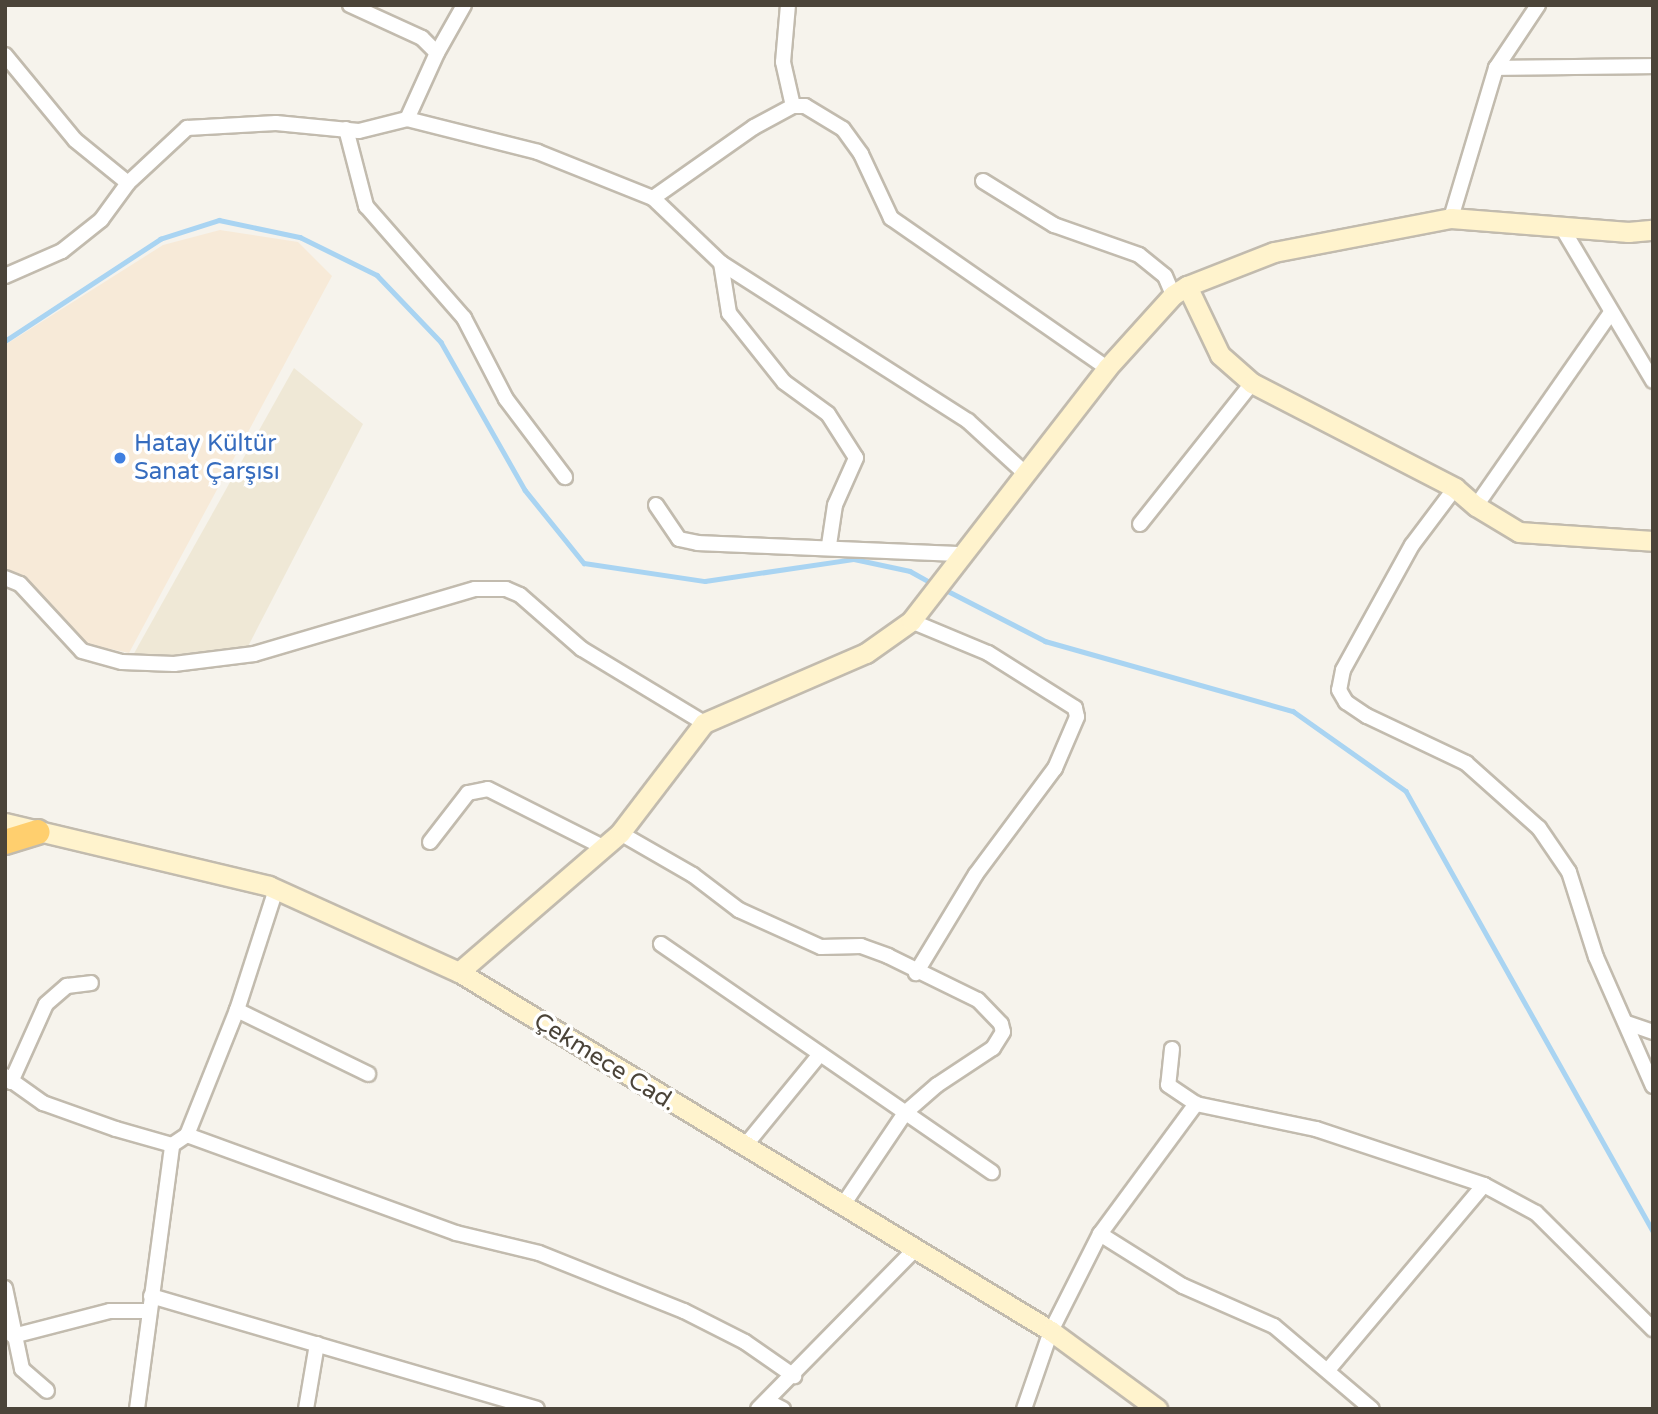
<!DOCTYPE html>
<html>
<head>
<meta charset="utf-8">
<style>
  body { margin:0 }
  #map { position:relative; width:1658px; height:1414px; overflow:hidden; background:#f6f3ec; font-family:"Varela Round",sans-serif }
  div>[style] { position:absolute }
  .commercial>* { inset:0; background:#f7ead8 }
  .education>* { inset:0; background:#efe8d6 }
  .stream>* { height:4.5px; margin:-2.25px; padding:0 2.25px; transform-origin:2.25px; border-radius:2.25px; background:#a9d4f2 }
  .roads { filter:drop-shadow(2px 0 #c2bbae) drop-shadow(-2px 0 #c2bbae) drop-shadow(0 2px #c2bbae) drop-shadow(0 -2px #c2bbae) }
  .street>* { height:14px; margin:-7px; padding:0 7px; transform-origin:7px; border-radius:7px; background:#fff }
  .secondary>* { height:19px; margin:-9.5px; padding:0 9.5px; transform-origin:9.5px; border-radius:9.5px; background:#fff3cd }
  .highway>* { height:24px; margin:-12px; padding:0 12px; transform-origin:12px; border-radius:12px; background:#ffcf6e }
  .dots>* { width:19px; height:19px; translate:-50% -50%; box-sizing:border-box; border:4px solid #fff; border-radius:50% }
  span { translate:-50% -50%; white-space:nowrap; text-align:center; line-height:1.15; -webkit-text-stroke:7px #fff; paint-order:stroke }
  .shop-label { font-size:24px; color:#366cbe }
  .left { translate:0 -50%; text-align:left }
  .street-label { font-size:24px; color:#4b4439 }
  .frame { position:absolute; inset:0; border:7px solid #4b4439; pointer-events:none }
</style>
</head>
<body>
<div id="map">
  <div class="commercial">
    <div style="clip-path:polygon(220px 230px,298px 242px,332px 276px,129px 653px,83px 643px,24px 578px,5px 571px,5px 345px,163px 245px)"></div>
  </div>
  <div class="education">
    <div style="clip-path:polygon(294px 368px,363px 424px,242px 658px,132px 657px)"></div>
  </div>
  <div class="stream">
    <div style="left:5px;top:341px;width:186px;rotate:-33.3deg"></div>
    <div style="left:160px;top:239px;width:62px;rotate:-17.9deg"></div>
    <div style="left:219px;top:220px;width:83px;rotate:11.9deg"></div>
    <div style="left:300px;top:237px;width:86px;rotate:26.3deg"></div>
    <div style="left:377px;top:275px;width:93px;rotate:46.3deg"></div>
    <div style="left:441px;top:342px;width:170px;rotate:60.4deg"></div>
    <div style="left:525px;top:490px;width:94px;rotate:51.1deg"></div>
    <div style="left:584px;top:563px;width:122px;rotate:8.5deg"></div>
    <div style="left:705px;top:581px;width:151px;rotate:-8.4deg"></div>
    <div style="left:854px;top:559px;width:57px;rotate:12.1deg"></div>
    <div style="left:910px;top:571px;width:26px;rotate:29deg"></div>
    <div style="left:944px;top:589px;width:114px;rotate:27.2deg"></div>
    <div style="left:1045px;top:641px;width:258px;rotate:15.8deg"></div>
    <div style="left:1293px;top:711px;width:138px;rotate:35.3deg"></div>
    <div style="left:1406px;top:791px;width:505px;rotate:60.69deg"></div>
  </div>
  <div class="roads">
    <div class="street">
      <div style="left:350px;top:5px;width:79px;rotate:24.6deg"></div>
      <div style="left:422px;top:38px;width:21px;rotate:45deg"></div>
      <div style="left:437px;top:53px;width:72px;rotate:114.4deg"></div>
      <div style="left:788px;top:5px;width:57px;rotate:95deg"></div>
      <div style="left:783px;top:62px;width:45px;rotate:77.2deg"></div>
      <div style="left:437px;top:53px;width:55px;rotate:-60.6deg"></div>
      <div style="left:5px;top:55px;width:110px;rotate:50.5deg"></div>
      <div style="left:75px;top:140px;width:68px;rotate:39.1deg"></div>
      <div style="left:1496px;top:68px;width:157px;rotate:-0.7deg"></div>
      <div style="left:346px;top:129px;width:80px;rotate:75.4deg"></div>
      <div style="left:366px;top:206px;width:149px;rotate:48.8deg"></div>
      <div style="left:464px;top:318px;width:91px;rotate:62.6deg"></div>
      <div style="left:506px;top:399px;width:98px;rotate:52.9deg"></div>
      <div style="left:983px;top:181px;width:84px;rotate:31.8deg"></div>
      <div style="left:1054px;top:225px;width:90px;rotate:19.4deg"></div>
      <div style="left:1139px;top:255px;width:33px;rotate:39deg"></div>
      <div style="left:1165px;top:276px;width:21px;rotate:67deg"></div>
      <div style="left:653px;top:198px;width:123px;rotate:-35.1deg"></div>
      <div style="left:754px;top:127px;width:44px;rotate:-28.3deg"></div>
      <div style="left:793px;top:106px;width:12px"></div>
      <div style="left:805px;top:106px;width:44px;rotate:31.2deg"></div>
      <div style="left:843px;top:129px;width:31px;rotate:54deg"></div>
      <div style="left:861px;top:154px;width:71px;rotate:64.9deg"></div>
      <div style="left:891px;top:218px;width:263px;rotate:34.8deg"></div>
      <div style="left:1451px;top:218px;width:157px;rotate:-73.3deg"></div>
      <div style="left:1496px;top:68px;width:76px;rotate:-56.3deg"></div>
      <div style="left:1561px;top:226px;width:180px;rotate:59.3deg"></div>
      <div style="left:721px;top:263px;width:51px;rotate:80.9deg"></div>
      <div style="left:729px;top:313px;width:88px;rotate:51.4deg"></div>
      <div style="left:784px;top:382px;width:54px;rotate:36deg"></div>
      <div style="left:828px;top:414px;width:52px;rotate:57.5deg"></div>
      <div style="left:856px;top:458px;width:51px;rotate:114.1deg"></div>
      <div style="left:835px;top:505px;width:40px;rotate:98.5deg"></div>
      <div style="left:5px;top:276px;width:62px;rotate:-23.7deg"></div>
      <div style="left:62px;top:251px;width:50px;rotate:-38.5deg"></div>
      <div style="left:101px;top:220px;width:46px;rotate:-53.9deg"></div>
      <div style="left:128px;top:183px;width:81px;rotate:-43deg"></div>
      <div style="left:187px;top:128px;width:89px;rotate:-3.2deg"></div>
      <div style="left:276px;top:123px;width:83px;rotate:5.5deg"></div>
      <div style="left:359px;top:131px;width:49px;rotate:-14deg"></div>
      <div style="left:407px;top:119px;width:135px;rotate:14.1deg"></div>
      <div style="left:538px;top:152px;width:124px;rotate:21.8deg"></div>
      <div style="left:653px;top:198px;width:94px;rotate:43.7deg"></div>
      <div style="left:721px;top:263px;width:293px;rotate:32.6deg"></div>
      <div style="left:968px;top:421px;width:80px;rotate:42.5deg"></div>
      <div style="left:1455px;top:488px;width:71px;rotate:127deg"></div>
      <div style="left:1412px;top:545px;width:143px;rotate:118.9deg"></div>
      <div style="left:1343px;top:670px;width:20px;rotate:101deg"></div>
      <div style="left:1339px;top:690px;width:14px;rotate:60deg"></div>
      <div style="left:1346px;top:702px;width:25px;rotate:34deg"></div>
      <div style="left:1367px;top:716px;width:110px;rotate:25.4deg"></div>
      <div style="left:1466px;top:763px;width:98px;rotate:41.7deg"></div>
      <div style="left:1539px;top:828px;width:53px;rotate:55.7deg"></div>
      <div style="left:1569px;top:872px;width:89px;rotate:72.4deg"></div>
      <div style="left:1596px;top:957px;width:141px;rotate:66.2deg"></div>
      <div style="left:656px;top:505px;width:41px;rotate:55.9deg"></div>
      <div style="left:679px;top:539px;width:19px;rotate:12deg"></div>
      <div style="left:698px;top:543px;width:265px;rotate:2.4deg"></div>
      <div style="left:1476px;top:506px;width:234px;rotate:-55.1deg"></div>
      <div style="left:1140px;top:524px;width:180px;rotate:-51.5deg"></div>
      <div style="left:5px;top:578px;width:16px;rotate:22deg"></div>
      <div style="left:20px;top:584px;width:91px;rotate:47.2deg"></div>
      <div style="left:82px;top:651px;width:41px;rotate:15.4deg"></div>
      <div style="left:122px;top:662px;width:52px;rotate:2.2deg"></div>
      <div style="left:174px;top:664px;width:81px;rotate:-7.1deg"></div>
      <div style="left:254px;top:654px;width:230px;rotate:-16.4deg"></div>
      <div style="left:475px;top:589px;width:31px"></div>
      <div style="left:506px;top:589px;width:15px;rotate:23deg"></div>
      <div style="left:520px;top:595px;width:82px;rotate:41.1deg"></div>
      <div style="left:582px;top:649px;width:143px;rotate:31.2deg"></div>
      <div style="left:911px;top:621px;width:83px;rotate:22.6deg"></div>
      <div style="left:988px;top:653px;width:103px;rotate:32.3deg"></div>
      <div style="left:1075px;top:708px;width:9px;rotate:77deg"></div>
      <div style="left:1077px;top:717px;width:56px;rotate:113.3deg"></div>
      <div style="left:1055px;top:768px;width:132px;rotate:126.7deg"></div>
      <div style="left:976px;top:874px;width:116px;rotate:121.2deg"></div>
      <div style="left:620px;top:833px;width:84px;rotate:29.9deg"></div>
      <div style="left:693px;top:875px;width:58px;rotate:37.3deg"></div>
      <div style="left:739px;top:910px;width:90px;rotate:24.3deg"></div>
      <div style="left:821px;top:947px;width:40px;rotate:-1.4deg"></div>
      <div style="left:861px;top:946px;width:29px;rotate:20deg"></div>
      <div style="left:888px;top:956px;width:100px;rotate:26.1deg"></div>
      <div style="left:978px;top:1000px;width:33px;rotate:46deg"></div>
      <div style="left:1001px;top:1024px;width:8px;rotate:76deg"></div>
      <div style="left:1003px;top:1032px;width:19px;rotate:122deg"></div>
      <div style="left:993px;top:1048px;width:67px;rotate:146.5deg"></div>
      <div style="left:937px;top:1085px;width:43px;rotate:138.8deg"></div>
      <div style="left:905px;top:1113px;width:111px;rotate:124deg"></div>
      <div style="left:430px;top:842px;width:62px;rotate:-52.2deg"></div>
      <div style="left:468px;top:793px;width:20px;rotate:-11deg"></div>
      <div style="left:488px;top:789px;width:131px;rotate:26.8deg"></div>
      <div style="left:661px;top:944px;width:402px;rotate:34.6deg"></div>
      <div style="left:237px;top:1010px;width:146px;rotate:26deg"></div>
      <div style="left:1627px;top:1023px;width:28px;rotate:19deg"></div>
      <div style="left:1172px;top:1049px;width:36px;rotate:96deg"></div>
      <div style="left:1168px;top:1085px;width:34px;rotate:34deg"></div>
      <div style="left:1196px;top:1104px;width:123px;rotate:11.8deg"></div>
      <div style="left:1316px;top:1129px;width:177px;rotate:18.4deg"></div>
      <div style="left:1484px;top:1185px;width:59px;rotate:28.3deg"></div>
      <div style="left:1536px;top:1213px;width:165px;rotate:44.8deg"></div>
      <div style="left:5px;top:1076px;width:47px;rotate:35.4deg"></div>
      <div style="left:43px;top:1103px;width:77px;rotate:19.6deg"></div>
      <div style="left:116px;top:1129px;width:58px;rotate:15.9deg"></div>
      <div style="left:172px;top:1145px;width:18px;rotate:-34deg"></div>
      <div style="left:187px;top:1135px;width:286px;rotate:20deg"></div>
      <div style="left:456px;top:1233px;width:85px;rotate:13.5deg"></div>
      <div style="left:539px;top:1253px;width:156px;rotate:21.8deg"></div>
      <div style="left:684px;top:1311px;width:68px;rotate:26.9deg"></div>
      <div style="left:745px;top:1342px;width:60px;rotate:34.8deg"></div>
      <div style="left:11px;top:1082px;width:85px;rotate:-65.8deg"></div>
      <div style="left:46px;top:1004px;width:28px;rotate:-41deg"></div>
      <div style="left:67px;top:986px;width:24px;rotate:-7deg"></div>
      <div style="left:187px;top:1135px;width:135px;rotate:-68.2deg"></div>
      <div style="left:237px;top:1010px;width:127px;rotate:-72.1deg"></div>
      <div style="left:744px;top:1147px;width:120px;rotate:-50.7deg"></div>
      <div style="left:1100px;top:1234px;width:98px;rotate:32.1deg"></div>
      <div style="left:1183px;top:1286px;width:99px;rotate:23.7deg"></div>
      <div style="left:1274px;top:1326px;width:128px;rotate:40.3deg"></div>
      <div style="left:5px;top:1288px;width:83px;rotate:78.1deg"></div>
      <div style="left:22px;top:1369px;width:33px;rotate:41deg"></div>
      <div style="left:151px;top:1296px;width:402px;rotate:16.3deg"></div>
      <div style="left:13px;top:1336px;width:100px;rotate:-14.5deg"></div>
      <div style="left:110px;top:1311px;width:39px"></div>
      <div style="left:1328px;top:1370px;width:242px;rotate:-49.9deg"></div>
      <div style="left:767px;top:1401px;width:18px;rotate:27deg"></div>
      <div style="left:137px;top:1409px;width:266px;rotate:-82.4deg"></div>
      <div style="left:306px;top:1409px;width:66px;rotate:-80.4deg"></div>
      <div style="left:758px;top:1409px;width:224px;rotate:-45.5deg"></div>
      <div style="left:1024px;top:1409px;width:83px;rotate:-70.9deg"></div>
      <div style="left:1051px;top:1331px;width:109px;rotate:-63.2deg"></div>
      <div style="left:1100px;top:1234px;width:162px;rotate:-53.6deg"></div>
    </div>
    <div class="secondary">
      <div style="left:1187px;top:286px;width:76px;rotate:64.4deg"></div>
      <div style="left:1220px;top:355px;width:43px;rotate:41.2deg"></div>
      <div style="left:1252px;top:383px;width:229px;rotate:27.3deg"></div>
      <div style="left:1455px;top:488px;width:28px;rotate:41deg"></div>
      <div style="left:1476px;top:506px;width:50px;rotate:31.2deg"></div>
      <div style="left:1519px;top:532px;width:134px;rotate:3.8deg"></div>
      <div style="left:5px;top:823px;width:271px;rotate:13.4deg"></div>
      <div style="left:269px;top:886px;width:209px;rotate:24.4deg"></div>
      <div style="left:459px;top:972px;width:692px;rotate:31.23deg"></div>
      <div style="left:1051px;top:1331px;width:132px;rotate:36.3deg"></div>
      <div style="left:459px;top:972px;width:213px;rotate:-40.8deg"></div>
      <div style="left:620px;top:833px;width:138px;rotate:-52.6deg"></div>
      <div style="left:704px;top:723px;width:176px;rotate:-23.4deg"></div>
      <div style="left:866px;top:653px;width:55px;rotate:-35.4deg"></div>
      <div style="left:911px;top:621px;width:320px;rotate:-52.2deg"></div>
      <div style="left:1107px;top:368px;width:98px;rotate:-47.9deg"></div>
      <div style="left:1173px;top:295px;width:17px;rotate:-33deg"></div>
      <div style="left:1187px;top:286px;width:93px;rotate:-21.3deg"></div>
      <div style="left:1274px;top:252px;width:180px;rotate:-10.9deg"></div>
      <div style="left:1451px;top:218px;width:178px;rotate:4.5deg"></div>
      <div style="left:1628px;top:232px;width:25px;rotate:-5deg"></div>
    </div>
    <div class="highway">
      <div style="left:5px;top:842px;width:34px;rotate:-17deg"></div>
    </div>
  </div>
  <div class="dots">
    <div style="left:120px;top:458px;background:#3f7fe0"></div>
  </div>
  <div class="shop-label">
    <span class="left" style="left:134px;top:458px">Hatay Kültür<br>Sanat Çarşısı</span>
  </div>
  <div class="street-label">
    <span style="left:605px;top:1062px;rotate:32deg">Çekmece Cad.</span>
  </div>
  <div class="frame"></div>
</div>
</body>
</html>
